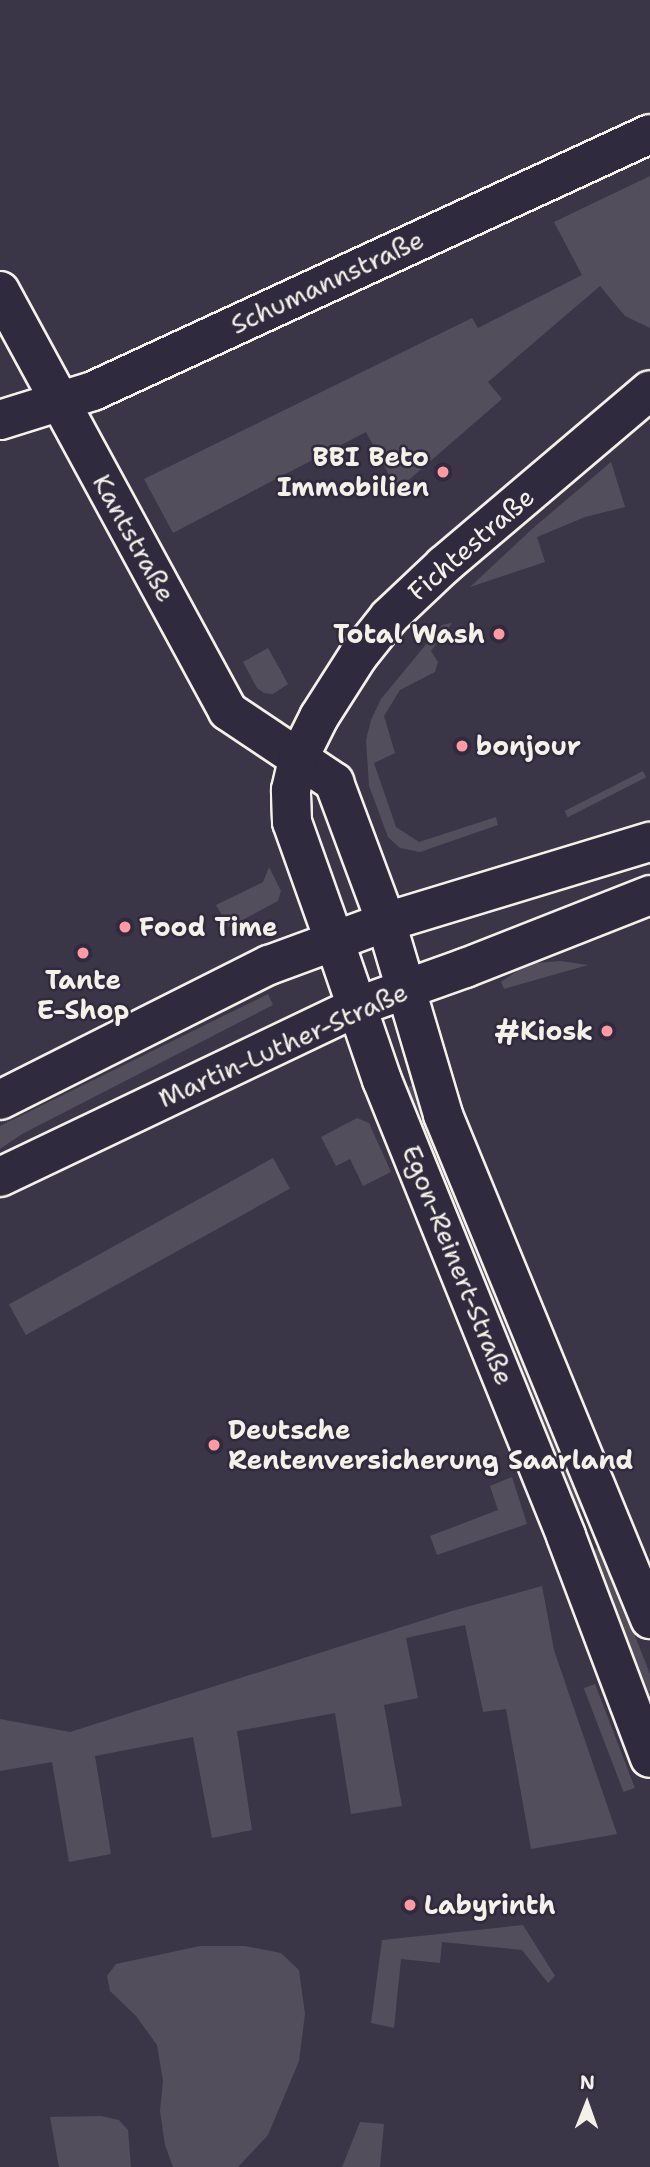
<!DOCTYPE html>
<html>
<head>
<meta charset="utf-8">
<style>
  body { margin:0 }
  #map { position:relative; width:650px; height:2167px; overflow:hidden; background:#3b3647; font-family:"Shantell Sans",sans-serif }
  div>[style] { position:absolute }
  .green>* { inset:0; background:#534e5c; transform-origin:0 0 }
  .roads { filter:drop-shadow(2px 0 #f4f1e8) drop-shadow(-2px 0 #f4f1e8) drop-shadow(0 2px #f4f1e8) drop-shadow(0 -2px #f4f1e8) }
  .street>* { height:38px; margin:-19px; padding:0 19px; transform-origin:19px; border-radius:19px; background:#2f2a3d }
  .secondary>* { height:38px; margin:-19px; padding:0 19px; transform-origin:19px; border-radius:19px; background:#2f2a3d }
  .dots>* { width:19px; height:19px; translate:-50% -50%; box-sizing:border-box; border:4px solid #2f2a3d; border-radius:50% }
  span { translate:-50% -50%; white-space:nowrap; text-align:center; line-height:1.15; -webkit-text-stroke:5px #2f2a3d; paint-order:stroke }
  .street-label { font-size:26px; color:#f4f1e8 }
  .poi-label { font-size:26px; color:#f4f1e8; font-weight:700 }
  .right { translate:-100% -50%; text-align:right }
  .left { translate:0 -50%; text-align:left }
  .north { position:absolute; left:552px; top:2069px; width:70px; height:70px; -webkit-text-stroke:5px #2f2a3d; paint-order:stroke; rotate:1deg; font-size:19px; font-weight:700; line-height:28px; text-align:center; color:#f4f1e8 }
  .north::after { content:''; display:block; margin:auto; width:24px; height:32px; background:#f4f1e8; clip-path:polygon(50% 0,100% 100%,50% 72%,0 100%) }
</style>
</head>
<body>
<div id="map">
  <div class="green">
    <div style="clip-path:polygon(650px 176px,650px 328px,625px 316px,600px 286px,488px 382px,502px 399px,397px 490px,366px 432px,173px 533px,144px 479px,472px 318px,478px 328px,582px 275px,554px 222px)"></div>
    <div style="clip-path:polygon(611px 462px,625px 507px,585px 517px,537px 537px,545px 562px,470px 587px,532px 529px)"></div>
    <div style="clip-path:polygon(452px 623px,431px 651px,438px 662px,435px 672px,400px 690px,384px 716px,395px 753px,374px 763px,396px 827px,419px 842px,496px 817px,498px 825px,420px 852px,400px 848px,388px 837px,369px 786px,366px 740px,371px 720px,381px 699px,442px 625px)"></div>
    <div style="clip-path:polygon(268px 648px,288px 684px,273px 694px,264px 693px,257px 688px,243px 662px)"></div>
    <div style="left:643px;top:771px;width:7px;height:88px;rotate:63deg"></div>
    <div style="clip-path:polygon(269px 867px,281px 891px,278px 901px,229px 927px,216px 905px,263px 882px)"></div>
    <div style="clip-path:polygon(560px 961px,588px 965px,504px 989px,501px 982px,517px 971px,536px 963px)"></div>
    <div style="clip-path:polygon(268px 994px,273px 1005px,22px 1134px,0 1149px,0 1126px)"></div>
    <div style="left:413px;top:1085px;width:456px;height:8px;rotate:68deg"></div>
    <div style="clip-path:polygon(357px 1118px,369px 1123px,391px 1172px,363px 1186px,350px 1159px,336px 1166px,321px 1137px)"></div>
    <div style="left:273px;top:1158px;width:35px;height:302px;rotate:61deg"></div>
    <div style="clip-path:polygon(512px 1477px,527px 1524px,437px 1555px,430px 1536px,498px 1510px,490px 1486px)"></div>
    <div style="clip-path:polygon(600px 1547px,650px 1674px,650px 1705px,592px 1551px)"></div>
    <div style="clip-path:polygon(542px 1586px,554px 1650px,617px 1834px,531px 1849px,506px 1709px,483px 1712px,465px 1625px,406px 1638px,418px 1698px,384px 1705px,402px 1806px,351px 1814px,335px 1713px,237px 1731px,252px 1830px,212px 1838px,193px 1737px,95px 1756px,111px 1854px,69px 1862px,52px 1762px,0 1771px,0 1719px,70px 1732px,452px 1611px)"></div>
    <div style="left:595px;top:1684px;width:111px;height:12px;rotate:69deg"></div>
    <div style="clip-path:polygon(523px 1925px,555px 1976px,548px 1983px,522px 1950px,442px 1942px,440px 1963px,401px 1959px,394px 2028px,371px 2023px,382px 1940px)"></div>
    <div style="clip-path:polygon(200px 1946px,245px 1946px,281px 1953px,299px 1970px,305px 2014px,299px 2061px,268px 2135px,238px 2167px,173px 2167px,165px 2145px,160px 2111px,163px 2081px,157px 2045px,136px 2016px,110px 1991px,107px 1976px,116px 1964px)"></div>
    <div style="clip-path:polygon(101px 2116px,119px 2120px,128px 2130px,131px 2167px,59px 2167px,50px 2117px)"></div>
    <div style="clip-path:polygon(360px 2122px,384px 2124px,380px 2167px,342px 2167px)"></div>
  </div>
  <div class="roads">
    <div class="street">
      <div style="left:0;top:291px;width:478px;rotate:61.5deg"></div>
      <div style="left:228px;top:711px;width:128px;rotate:33.8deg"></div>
      <div style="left:334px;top:782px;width:149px;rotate:69.6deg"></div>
      <div style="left:0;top:420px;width:97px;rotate:-17.3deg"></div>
      <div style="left:93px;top:391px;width:613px;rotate:-24.77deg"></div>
      <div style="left:334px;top:940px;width:125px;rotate:-109.6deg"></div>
      <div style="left:292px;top:822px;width:32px;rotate:-92deg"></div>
      <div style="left:291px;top:790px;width:32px;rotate:-77deg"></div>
      <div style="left:298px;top:759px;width:47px;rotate:-63.4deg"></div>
      <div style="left:319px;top:717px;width:72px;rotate:-57.4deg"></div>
      <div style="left:358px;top:656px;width:50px;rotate:-51.5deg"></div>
      <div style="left:389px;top:617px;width:76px;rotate:-43.4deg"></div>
      <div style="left:444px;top:565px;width:270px;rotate:-40.3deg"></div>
    </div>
    <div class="secondary">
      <div style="left:386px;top:922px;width:201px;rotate:73.5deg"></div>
      <div style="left:443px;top:1115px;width:545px;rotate:67.67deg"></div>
      <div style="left:334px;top:940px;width:148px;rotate:71.1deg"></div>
      <div style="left:382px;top:1080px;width:492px;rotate:68deg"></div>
      <div style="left:566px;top:1536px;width:237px;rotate:69.3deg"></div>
      <div style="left:0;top:1100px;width:301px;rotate:-26.7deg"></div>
      <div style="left:269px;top:965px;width:125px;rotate:-20.2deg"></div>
      <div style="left:386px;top:922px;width:276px;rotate:-16.9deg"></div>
      <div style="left:0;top:1177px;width:395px;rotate:-25.5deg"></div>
      <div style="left:356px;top:1007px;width:116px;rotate:-19.7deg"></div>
      <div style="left:465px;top:968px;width:199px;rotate:-21.5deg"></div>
    </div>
  </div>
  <div class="dots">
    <div style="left:443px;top:472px;background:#ff9aa2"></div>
    <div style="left:499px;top:634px;background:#ff9aa2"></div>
    <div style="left:462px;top:746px;background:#ff9aa2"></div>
    <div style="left:125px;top:927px;background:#ff9aa2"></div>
    <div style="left:83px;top:953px;background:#ff9aa2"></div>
    <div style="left:607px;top:1031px;background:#ff9aa2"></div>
    <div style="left:214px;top:1445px;background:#ff9aa2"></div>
    <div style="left:410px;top:1905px;background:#ff9aa2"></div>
  </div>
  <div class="street-label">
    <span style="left:327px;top:282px;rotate:-25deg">Schumannstraße</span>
    <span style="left:134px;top:538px;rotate:61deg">Kantstraße</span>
    <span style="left:471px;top:544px;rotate:-41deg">Fichtestraße</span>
    <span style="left:283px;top:1045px;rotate:-24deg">Martin-Luther-Straße</span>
    <span style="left:458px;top:1265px;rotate:68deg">Egon-Reinert-Straße</span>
  </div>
  <div class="poi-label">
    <span class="right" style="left:429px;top:472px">BBI Beto<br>Immobilien</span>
    <span class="right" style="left:485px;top:634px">Total Wash</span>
    <span class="left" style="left:476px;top:746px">bonjour</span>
    <span class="left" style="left:139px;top:927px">Food Time</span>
    <span style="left:83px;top:995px">Tante<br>E-Shop</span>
    <span class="right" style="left:593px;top:1031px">#Kiosk</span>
    <span class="left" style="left:228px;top:1445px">Deutsche<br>Rentenversicherung Saarland</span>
    <span class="left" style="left:424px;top:1905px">Labyrinth</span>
  </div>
  <div class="north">N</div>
</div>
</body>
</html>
